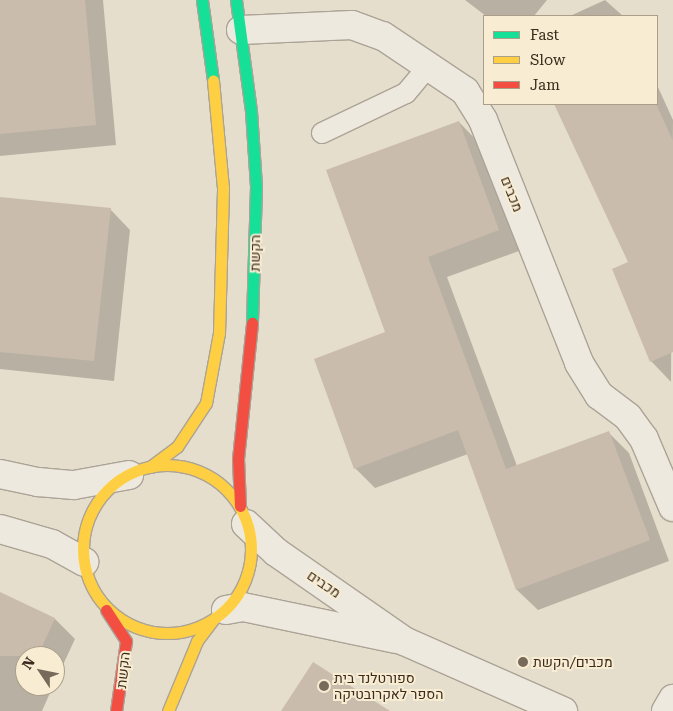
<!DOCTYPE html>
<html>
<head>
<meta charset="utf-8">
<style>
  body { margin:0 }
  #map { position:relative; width:673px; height:711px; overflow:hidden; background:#e6decc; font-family:"Roboto Serif",Heebo,serif }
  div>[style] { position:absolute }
  .shadow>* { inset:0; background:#0003 }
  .building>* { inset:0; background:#cabcad }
  .roads { filter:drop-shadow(1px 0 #aba396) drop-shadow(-1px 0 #aba396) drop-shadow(0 1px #aba396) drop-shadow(0 -1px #aba396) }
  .lane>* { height:20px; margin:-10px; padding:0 10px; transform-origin:10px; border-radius:10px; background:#eee9df }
  .street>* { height:28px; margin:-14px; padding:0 14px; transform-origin:14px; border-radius:14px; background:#eee9df }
  .fast>* { height:11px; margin:-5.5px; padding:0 5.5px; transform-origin:5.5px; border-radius:5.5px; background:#16e098 }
  .slow>* { height:11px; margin:-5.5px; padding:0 5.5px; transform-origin:5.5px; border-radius:5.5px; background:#ffcf43 }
  .slow>.ring { margin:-5.5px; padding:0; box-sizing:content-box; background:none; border:11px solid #ffcf43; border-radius:50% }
  .jam>* { height:11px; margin:-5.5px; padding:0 5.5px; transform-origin:5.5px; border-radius:5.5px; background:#f24e42 }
  .dots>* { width:14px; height:14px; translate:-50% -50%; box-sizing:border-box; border:2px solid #f8ecd2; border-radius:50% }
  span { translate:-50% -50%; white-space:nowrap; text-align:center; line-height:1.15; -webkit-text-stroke:4px #f8ecd2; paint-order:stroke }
  .street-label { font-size:14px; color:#3b2b1d }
  .poi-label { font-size:14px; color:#3b2b1d }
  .left { translate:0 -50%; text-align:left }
  .legend { position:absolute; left:483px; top:15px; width:175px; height:90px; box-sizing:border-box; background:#f8ecd2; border:1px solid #ac9f8a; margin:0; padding:6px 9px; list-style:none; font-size:15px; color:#3b2b1d }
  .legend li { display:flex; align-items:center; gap:10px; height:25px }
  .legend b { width:25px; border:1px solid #ac9f8a }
  .north { position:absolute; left:15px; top:646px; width:50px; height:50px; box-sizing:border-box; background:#f8ecd2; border:1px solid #ac9f8a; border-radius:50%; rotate:304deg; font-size:14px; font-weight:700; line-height:20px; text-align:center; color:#3b2b1d }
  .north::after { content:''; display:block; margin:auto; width:18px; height:22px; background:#776a5a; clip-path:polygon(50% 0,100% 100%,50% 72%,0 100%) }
</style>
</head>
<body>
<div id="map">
  <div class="shadow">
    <div style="clip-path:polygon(0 0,103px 0,116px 145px,0 156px)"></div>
    <div style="clip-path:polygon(465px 0,547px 0,534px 16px,486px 16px)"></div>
    <div style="clip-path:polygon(605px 0,623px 16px,570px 16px)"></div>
    <div style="clip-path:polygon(657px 85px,673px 120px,671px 382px,651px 361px,630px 263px,555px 104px,657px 104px)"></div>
    <div style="clip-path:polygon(459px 122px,479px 143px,519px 251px,447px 277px,517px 466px,609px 433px,629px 453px,669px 561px,538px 610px,517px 590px,468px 454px,375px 488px,355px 468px,387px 333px)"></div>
    <div style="clip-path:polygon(0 199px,110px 209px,130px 230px,114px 381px,0 369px)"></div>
    <div style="clip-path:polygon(0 594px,55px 619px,75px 639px,55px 682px,55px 656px,25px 656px,25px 686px,53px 686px,42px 711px,0 711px)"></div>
  </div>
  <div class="building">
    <div style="clip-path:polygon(0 0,85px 0,96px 125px,0 134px)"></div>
    <div style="clip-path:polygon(554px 104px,656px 104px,673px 141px,673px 352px,650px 362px,612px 269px,628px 262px)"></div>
    <div style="clip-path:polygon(459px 121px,499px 230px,428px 257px,506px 469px,609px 431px,650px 540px,516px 590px,458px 430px,354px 469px,314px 359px,385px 332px,326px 170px)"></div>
    <div style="clip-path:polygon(0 197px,111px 208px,94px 361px,0 352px)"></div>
    <div style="clip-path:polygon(0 592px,55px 618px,38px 656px,0 656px)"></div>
    <div style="clip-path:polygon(313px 662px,390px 711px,281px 711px)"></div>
  </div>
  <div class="roads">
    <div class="lane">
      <div style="left:322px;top:133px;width:93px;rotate:-25.5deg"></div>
      <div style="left:406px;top:93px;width:35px;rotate:-50deg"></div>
    </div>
    <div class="street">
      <div style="left:241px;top:30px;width:111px;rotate:-2.6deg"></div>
      <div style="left:352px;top:25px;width:33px;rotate:20deg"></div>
      <div style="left:383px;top:36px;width:99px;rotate:33.9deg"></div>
      <div style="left:465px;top:91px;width:34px;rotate:58deg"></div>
      <div style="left:483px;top:120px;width:261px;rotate:68.4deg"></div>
      <div style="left:579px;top:363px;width:38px;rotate:58deg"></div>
      <div style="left:599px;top:395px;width:36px;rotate:37deg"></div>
      <div style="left:628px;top:417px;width:27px;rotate:54deg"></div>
      <div style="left:644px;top:439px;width:74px;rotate:66.9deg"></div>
      <div style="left:0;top:474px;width:39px;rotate:12deg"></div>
      <div style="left:38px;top:482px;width:36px;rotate:5deg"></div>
      <div style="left:74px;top:485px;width:56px;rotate:-10.3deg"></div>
      <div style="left:246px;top:524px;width:41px;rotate:43deg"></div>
      <div style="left:276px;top:552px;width:156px;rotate:34.8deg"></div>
      <div style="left:404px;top:641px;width:174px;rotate:23.8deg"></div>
      <div style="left:0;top:529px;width:54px;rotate:16.1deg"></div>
      <div style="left:52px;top:544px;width:37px;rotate:29deg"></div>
      <div style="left:226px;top:610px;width:17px;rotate:-10deg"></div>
      <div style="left:243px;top:607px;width:156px;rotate:11.8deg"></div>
      <div style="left:666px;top:711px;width:14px;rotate:-60deg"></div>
    </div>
    <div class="fast">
      <div style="left:202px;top:0;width:81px;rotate:82.2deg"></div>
      <div style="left:236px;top:0;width:112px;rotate:82.3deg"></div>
      <div style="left:251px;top:111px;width:76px;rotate:86.2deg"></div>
      <div style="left:256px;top:187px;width:136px;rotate:91.7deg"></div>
    </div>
    <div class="slow">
      <div class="ring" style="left:83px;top:465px;width:157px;height:157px"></div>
      <div style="left:150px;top:467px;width:34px;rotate:-37deg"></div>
      <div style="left:177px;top:447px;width:53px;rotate:-56.6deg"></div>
      <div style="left:206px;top:403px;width:71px;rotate:-79.5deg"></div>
      <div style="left:219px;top:333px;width:145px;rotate:-88.4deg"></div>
      <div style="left:223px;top:188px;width:108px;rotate:-95.3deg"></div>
      <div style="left:168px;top:711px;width:76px;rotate:-67.5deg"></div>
      <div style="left:197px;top:641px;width:26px;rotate:-53deg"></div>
    </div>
    <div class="jam">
      <div style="left:240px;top:506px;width:47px;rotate:-92.4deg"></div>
      <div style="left:238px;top:459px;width:137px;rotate:-84.1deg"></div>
      <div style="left:106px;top:610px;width:37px;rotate:57deg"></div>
      <div style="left:126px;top:641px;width:71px;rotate:98.1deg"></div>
    </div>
  </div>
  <div class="dots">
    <div style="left:523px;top:662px;background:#776a5a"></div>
    <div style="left:324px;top:686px;background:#776a5a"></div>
  </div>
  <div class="street-label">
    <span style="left:512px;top:194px;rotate:68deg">מכבים</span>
    <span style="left:255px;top:253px;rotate:-89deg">הקשת</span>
    <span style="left:324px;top:584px;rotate:34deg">מכבים</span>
    <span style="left:123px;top:670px;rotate:-84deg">הקשת</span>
  </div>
  <div class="poi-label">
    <span class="left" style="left:533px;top:662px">מכבים/הקשת</span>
    <span class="left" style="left:334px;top:686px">ספורטלנד בית<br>הספר לאקרובטיקה</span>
  </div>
  <ul class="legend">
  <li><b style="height:6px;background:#16e098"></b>Fast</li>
  <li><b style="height:6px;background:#ffcf43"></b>Slow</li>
  <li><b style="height:6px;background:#f24e42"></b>Jam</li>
  </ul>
  <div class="north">N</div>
</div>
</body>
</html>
